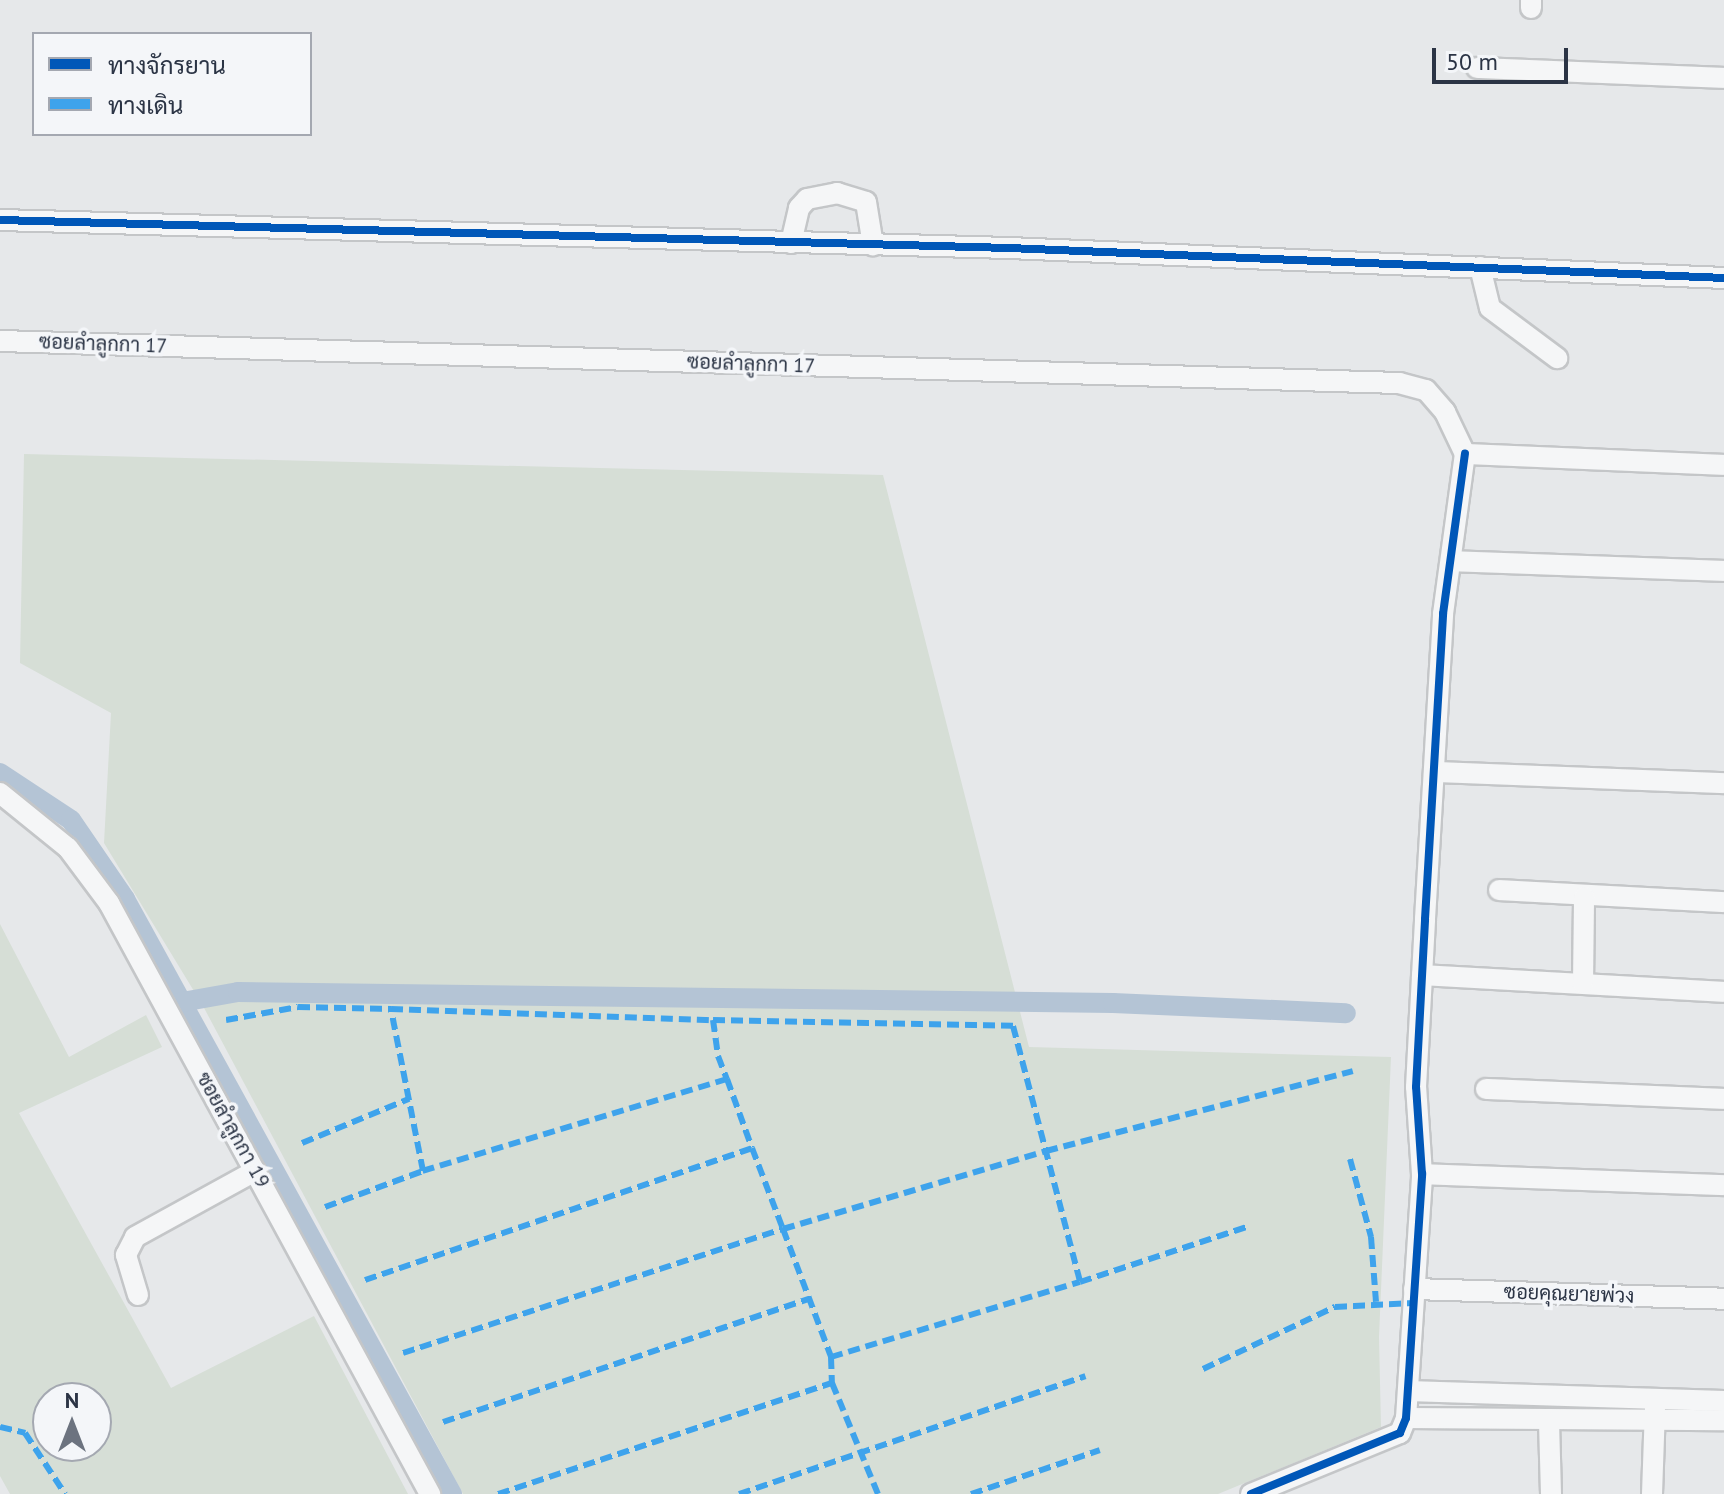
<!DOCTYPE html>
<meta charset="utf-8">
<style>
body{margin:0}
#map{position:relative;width:1724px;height:1494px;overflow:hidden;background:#e6e8ea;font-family:"PT Sans",Sarabun,sans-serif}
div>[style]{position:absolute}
.green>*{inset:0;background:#d6ded6}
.canal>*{height:20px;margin:-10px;padding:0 10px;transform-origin:10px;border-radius:10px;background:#b4c4d5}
.roads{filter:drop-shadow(2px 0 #c4c6c8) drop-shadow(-2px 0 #c4c6c8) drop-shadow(0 2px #c4c6c8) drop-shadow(0 -2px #c4c6c8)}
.street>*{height:20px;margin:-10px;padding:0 10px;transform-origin:10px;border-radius:10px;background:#f5f6f7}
.quiet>*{height:6px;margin-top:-3px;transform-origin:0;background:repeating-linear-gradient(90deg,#3ea3ec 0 12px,transparent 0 18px)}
.cycleway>*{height:8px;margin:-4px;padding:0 4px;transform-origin:4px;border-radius:4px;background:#0057b8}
span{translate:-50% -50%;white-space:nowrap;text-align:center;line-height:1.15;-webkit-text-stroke:7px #f4f6f9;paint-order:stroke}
.street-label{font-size:20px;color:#2b3445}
.legend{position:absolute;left:32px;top:32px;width:280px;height:104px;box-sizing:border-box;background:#f4f6f9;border:2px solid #a4a8b1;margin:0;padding:10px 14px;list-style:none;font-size:24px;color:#2b3445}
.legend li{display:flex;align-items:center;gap:16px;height:40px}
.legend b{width:40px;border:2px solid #a4a8b1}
.north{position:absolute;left:32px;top:1382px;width:80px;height:80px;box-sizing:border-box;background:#f4f6f9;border:2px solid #a4a8b1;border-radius:50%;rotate:0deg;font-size:22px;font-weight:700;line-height:32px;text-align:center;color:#2b3445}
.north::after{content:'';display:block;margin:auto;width:28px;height:36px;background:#6c737f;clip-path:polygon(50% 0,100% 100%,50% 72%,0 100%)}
.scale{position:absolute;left:1432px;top:48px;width:136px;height:36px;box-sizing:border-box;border:4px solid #2b3445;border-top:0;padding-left:10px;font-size:24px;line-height:28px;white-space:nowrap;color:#2b3445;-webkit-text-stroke:6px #f4f6f9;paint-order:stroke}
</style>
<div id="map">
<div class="green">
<i style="clip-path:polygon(24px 454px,883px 475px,1029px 1047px,1391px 1057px,1379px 1337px,1381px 1427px,1218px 1494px,463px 1494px,203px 1006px,104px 843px,111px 713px,20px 663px)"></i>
<i style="clip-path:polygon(evenodd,0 924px,69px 1057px,146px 1015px,162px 1047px,19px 1113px,171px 1388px,314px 1316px,408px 1494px,10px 1494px,0 1476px,0 924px,48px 1398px,96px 1398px,96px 1446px,48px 1446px,48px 1398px)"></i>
</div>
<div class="canal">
<i style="left:0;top:773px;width:85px;rotate:33.5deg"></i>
<i style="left:71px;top:820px;width:96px;rotate:55.6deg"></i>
<i style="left:125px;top:899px;width:679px;rotate:61.21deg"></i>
<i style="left:182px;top:1002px;width:57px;rotate:-10.1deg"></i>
<i style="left:238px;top:992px;width:875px;rotate:0.72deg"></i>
<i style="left:1113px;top:1003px;width:233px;rotate:2.5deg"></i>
</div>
<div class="roads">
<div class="street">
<i style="left:1531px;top:8px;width:8px;rotate:-90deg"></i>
<i style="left:1477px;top:68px;width:247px;rotate:2.3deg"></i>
<i style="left:0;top:220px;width:1009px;rotate:1.59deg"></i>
<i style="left:1009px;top:248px;width:716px;rotate:2.4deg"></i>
<i style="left:791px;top:243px;width:36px;rotate:-77deg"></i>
<i style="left:799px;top:208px;width:12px;rotate:-48deg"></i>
<i style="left:807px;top:199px;width:31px;rotate:-11deg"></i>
<i style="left:837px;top:193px;width:30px;rotate:17deg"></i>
<i style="left:866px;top:202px;width:44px;rotate:80.8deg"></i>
<i style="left:1480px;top:267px;width:42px;rotate:76.3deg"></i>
<i style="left:1490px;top:308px;width:84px;rotate:36.7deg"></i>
<i style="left:0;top:341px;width:1400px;rotate:1.72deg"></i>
<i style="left:1399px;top:383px;width:28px;rotate:15deg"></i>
<i style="left:1426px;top:390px;width:29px;rotate:49deg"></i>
<i style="left:1445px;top:412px;width:47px;rotate:64.5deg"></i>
<i style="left:1465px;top:454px;width:259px;rotate:2.4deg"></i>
<i style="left:1451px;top:561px;width:273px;rotate:2.1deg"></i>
<i style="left:1434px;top:772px;width:290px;rotate:2.2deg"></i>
<i style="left:0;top:793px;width:87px;rotate:39deg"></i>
<i style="left:68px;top:848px;width:69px;rotate:53.3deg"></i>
<i style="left:109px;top:903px;width:673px;rotate:61.49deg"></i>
<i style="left:1499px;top:890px;width:225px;rotate:3.1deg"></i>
<i style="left:1422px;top:975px;width:302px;rotate:3.2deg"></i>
<i style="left:1583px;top:983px;width:86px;rotate:-89.3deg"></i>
<i style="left:1486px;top:1089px;width:238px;rotate:2.4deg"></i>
<i style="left:1422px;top:1174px;width:302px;rotate:2.1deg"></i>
<i style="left:1414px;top:1289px;width:310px;rotate:1.8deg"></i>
<i style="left:138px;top:1295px;width:42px;rotate:-106.7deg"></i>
<i style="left:126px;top:1255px;width:20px;rotate:-63deg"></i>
<i style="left:135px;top:1237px;width:137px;rotate:-28.8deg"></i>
<i style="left:1408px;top:1391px;width:316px;rotate:1.8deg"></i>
<i style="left:1406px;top:1418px;width:318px;rotate:0.4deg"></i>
<i style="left:1549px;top:1422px;width:72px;rotate:88.4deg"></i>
<i style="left:1251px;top:1494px;width:161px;rotate:-22.3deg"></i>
<i style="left:1400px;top:1433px;width:16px;rotate:-68deg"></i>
<i style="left:1406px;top:1418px;width:245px;rotate:-86.2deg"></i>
<i style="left:1422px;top:1174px;width:87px;rotate:-93.9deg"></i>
<i style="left:1416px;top:1087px;width:168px;rotate:-86.9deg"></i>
<i style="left:1425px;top:919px;width:306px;rotate:-86.6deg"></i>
<i style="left:1443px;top:614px;width:162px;rotate:-82.2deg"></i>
<i style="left:1652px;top:1494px;width:88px;rotate:-88deg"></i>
</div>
</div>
<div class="quiet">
<i style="left:226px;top:1020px;width:73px;rotate:-10.2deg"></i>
<i style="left:298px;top:1007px;width:93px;rotate:1.2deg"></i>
<i style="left:713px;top:1020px;width:300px;rotate:1.1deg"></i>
<i style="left:1013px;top:1026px;width:265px;rotate:75.3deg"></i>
<i style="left:1080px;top:1282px;width:175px;rotate:-18.3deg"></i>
<i style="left:727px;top:1079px;width:318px;rotate:163.2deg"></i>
<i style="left:423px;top:1171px;width:165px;rotate:-101.2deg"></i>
<i style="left:391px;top:1009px;width:322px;rotate:2deg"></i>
<i style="left:713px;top:1020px;width:36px;rotate:82deg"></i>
<i style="left:718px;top:1056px;width:25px;rotate:69deg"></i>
<i style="left:727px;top:1079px;width:73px;rotate:70.1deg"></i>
<i style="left:752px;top:1148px;width:87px;rotate:69.1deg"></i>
<i style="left:783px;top:1229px;width:137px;rotate:69.4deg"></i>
<i style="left:831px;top:1357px;width:26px;rotate:88deg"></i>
<i style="left:832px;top:1383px;width:120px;rotate:67.5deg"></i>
<i style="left:302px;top:1143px;width:116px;rotate:-22.4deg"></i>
<i style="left:1350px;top:1159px;width:81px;rotate:74.9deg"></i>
<i style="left:1371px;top:1237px;width:65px;rotate:85.6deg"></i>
<i style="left:325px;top:1207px;width:104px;rotate:-20.2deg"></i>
<i style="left:365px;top:1280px;width:409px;rotate:-18.8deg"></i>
<i style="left:403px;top:1353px;width:400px;rotate:-18.1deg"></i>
<i style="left:783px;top:1229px;width:274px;rotate:-16.5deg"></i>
<i style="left:1046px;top:1151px;width:317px;rotate:-14.6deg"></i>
<i style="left:831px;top:1357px;width:260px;rotate:-16.8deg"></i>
<i style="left:1203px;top:1369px;width:146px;rotate:-25.2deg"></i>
<i style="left:1335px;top:1307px;width:78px;rotate:-2.9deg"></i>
<i style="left:443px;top:1422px;width:386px;rotate:-18.6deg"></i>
<i style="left:0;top:1427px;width:26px;rotate:13deg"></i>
<i style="left:25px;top:1433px;width:73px;rotate:56.7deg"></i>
<i style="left:498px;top:1494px;width:352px;rotate:-18.4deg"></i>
<i style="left:739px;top:1494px;width:366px;rotate:-18.8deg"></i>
<i style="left:971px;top:1494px;width:136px;rotate:-18.8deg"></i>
</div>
<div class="cycleway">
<i style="left:0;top:220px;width:1009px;rotate:1.59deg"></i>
<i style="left:1009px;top:248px;width:716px;rotate:2.4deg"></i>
<i style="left:1251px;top:1494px;width:161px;rotate:-22.3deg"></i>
<i style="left:1400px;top:1433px;width:16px;rotate:-68deg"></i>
<i style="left:1406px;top:1418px;width:245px;rotate:-86.2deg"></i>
<i style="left:1422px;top:1174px;width:87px;rotate:-93.9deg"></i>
<i style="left:1416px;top:1087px;width:168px;rotate:-86.9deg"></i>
<i style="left:1425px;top:919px;width:306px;rotate:-86.6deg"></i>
<i style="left:1443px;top:614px;width:162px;rotate:-82.2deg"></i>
</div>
<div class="street-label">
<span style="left:103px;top:344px;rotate:2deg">ซอยลำลูกกา 17</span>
<span style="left:751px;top:364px;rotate:2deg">ซอยลำลูกกา 17</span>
<span style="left:233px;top:1130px;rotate:61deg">ซอยลำลูกกา 19</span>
<span style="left:1569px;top:1294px;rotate:2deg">ซอยคุณยายพ่วง</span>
</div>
<ul class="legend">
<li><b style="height:10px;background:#0057b8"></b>ทางจักรยาน</li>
<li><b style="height:10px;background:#3ea3ec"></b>ทางเดิน</li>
</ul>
<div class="north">N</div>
<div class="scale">50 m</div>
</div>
